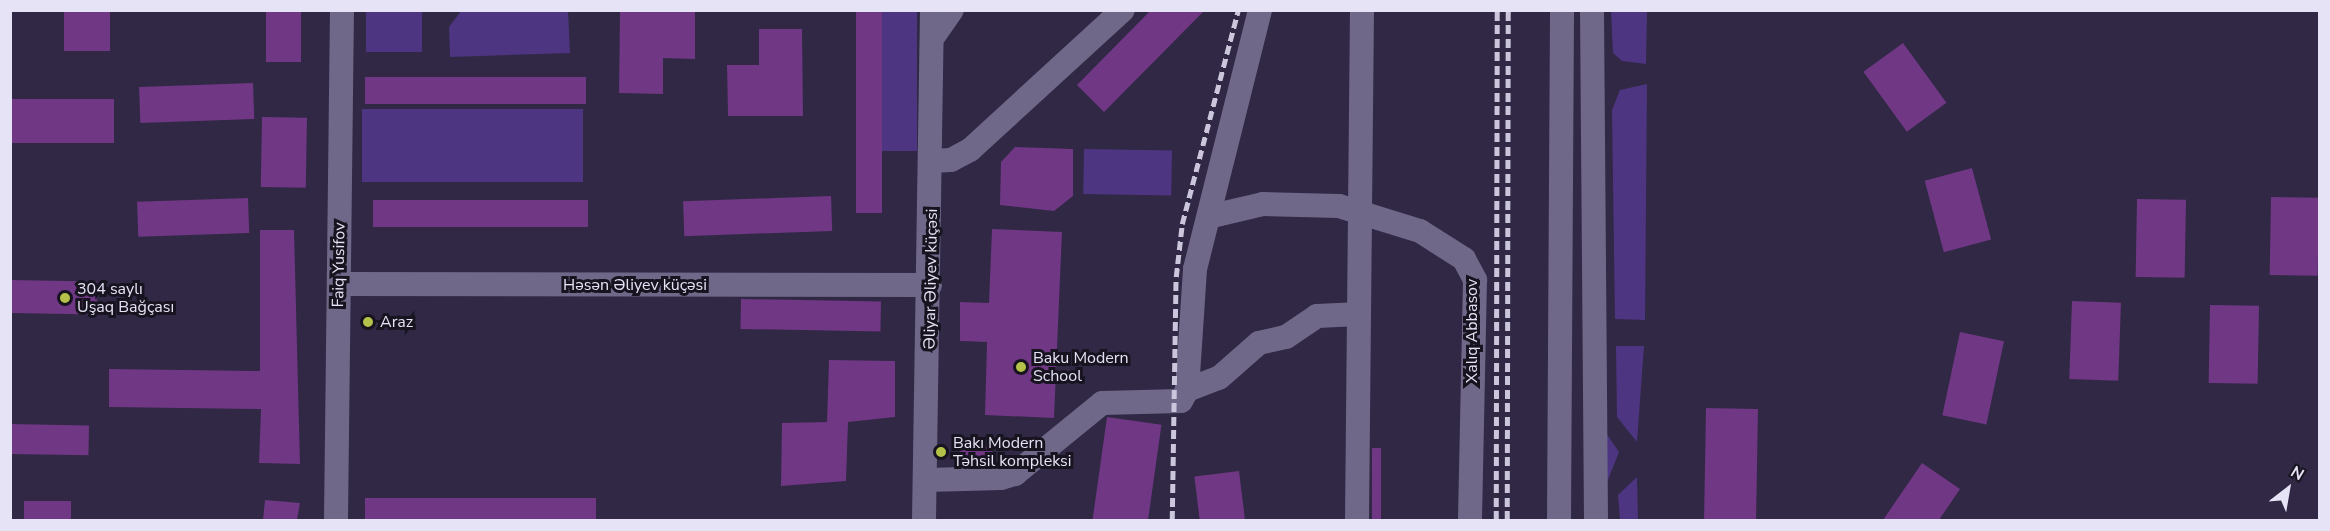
<!DOCTYPE html>
<meta charset="utf-8">
<style>
body{margin:0}
#map{position:relative;width:2330px;height:531px;overflow:hidden;background:#302844;font-family:"Nunito Sans",sans-serif}
div>[style]{position:absolute}
.green>*{inset:0;background:#4e3581;transform-origin:0 0}
.building>*{inset:0;background:#6f3784;transform-origin:0 0}
.minor>*{height:24px;margin:-12px;padding:0 12px;transform-origin:12px;border-radius:12px;background:#6f6888}
.rail>*{height:4.5px;margin-top:-2.25px;transform-origin:0;background:repeating-linear-gradient(90deg,#cbc6db 0 9px,transparent 0 13.5px)}
.dots>*{width:16px;height:16px;translate:-50% -50%;box-sizing:border-box;border:3px solid #171420;border-radius:50%}
span{translate:-50% -50%;white-space:nowrap;text-align:center;line-height:1.15;-webkit-text-stroke:6px #171420;paint-order:stroke}
.street-label{font-size:16px;color:#e7e3f6}
.poi-label{font-size:16px;color:#e7e3f6}
.left{translate:0 -50%;text-align:left}
.frame{position:absolute;inset:0;border:12px solid #e7e3f6;pointer-events:none}
.north{position:absolute;left:2258px;top:459px;width:60px;height:60px;-webkit-text-stroke:4px #171420;paint-order:stroke;rotate:31deg;font-size:16px;font-weight:700;line-height:24px;text-align:center;color:#e7e3f6}
.north::after{content:'';display:block;margin:auto;width:21px;height:27px;background:#e7e3f6;clip-path:polygon(50% 0,100% 100%,50% 72%,0 100%)}
</style>
<div id="map">
<div class="green">
<i style="left:366px;top:11px;width:56px;height:41px"></i>
<i style="clip-path:polygon(461px 11px,568px 11px,570px 53px,450px 57px,449px 27px)"></i>
<i style="left:882px;top:11px;width:35px;height:140px"></i>
<i style="clip-path:polygon(1611px 11px,1647px 11px,1646px 64px,1622px 61px,1613px 53px)"></i>
<i style="clip-path:polygon(1647px 84px,1645px 320px,1615px 319px,1612px 110px,1620px 90px)"></i>
<i style="left:362px;top:109px;width:221px;height:73px"></i>
<i style="left:1084px;top:149px;width:88px;height:45px;rotate:1deg"></i>
<i style="clip-path:polygon(1616px 346px,1644px 346px,1637px 442px,1617px 417px)"></i>
<i style="clip-path:polygon(1604px 430px,1619px 452px,1606px 485px)"></i>
<i style="clip-path:polygon(1637px 477px,1638px 520px,1620px 520px,1618px 495px)"></i>
</div>
<div class="building">
<i style="left:64px;top:10px;width:46px;height:41px"></i>
<i style="left:266px;top:10px;width:35px;height:52px"></i>
<i style="clip-path:polygon(620px 10px,695px 10px,695px 59px,663px 58px,663px 94px,619px 93px)"></i>
<i style="left:856px;top:10px;width:26px;height:203px"></i>
<i style="clip-path:polygon(1151px 10px,1205px 10px,1104px 112px,1077px 85px)"></i>
<i style="clip-path:polygon(759px 29px,802px 29px,803px 116px,728px 116px,727px 65px,759px 65px)"></i>
<i style="left:1903px;top:43px;width:74px;height:49px;rotate:54deg"></i>
<i style="left:586px;top:77px;width:27px;height:221px;rotate:90deg"></i>
<i style="left:253px;top:83px;width:36px;height:114px;rotate:88deg"></i>
<i style="left:114px;top:99px;width:44px;height:104px;rotate:90deg"></i>
<i style="left:262px;top:117px;width:45px;height:70px;rotate:1deg"></i>
<i style="clip-path:polygon(1015px 147px,1073px 149px,1073px 196px,1054px 211px,1000px 205px,1001px 162px)"></i>
<i style="left:1972px;top:168px;width:74px;height:49px;rotate:75deg"></i>
<i style="left:831px;top:196px;width:35px;height:148px;rotate:88deg"></i>
<i style="left:2271px;top:197px;width:48px;height:78px;rotate:1deg"></i>
<i style="left:248px;top:198px;width:35px;height:111px;rotate:88deg"></i>
<i style="left:2137px;top:199px;width:49px;height:78px;rotate:1deg"></i>
<i style="left:588px;top:200px;width:27px;height:215px;rotate:90deg"></i>
<i style="clip-path:polygon(992px 229px,1062px 232px,1054px 418px,985px 415px,987px 342px,960px 341px,960px 302px,989px 303px)"></i>
<i style="clip-path:polygon(260px 230px,294px 230px,300px 464px,259px 463px,261px 409px,109px 407px,109px 369px,260px 371px)"></i>
<i style="left:10px;top:280px;width:87px;height:33px;rotate:1deg"></i>
<i style="left:741px;top:299px;width:140px;height:30px;rotate:1deg"></i>
<i style="left:2072px;top:301px;width:49px;height:78px;rotate:2deg"></i>
<i style="left:2210px;top:305px;width:49px;height:78px;rotate:1deg"></i>
<i style="left:1960px;top:332px;width:45px;height:85px;rotate:12deg"></i>
<i style="clip-path:polygon(829px 360px,895px 361px,895px 417px,848px 422px,846px 481px,781px 486px,782px 423px,827px 422px)"></i>
<i style="left:1706px;top:408px;width:52px;height:112px;rotate:1deg"></i>
<i style="left:1107px;top:417px;width:55px;height:104px;rotate:8deg"></i>
<i style="left:10px;top:424px;width:79px;height:30px;rotate:1deg"></i>
<i style="left:960px;top:445px;width:33px;height:16px;rotate:2deg"></i>
<i style="left:1381px;top:448px;width:72px;height:9px;rotate:90deg"></i>
<i style="clip-path:polygon(1922px 463px,1960px 489px,1939px 520px,1883px 520px)"></i>
<i style="left:1239px;top:471px;width:49px;height:45px;rotate:83deg"></i>
<i style="left:596px;top:498px;width:22px;height:231px;rotate:90deg"></i>
<i style="clip-path:polygon(265px 500px,300px 503px,297px 520px,263px 520px)"></i>
<i style="left:24px;top:501px;width:47px;height:19px"></i>
</div>
<div class="minor">
<i style="left:1592px;top:10px;width:510px;rotate:89.55deg"></i>
<i style="left:933px;top:37px;width:33px;rotate:-55deg"></i>
<i style="left:932px;top:161px;width:19px;rotate:-3deg"></i>
<i style="left:951px;top:160px;width:21px;rotate:-28deg"></i>
<i style="left:970px;top:150px;width:207px;rotate:-42.5deg"></i>
<i style="left:1212px;top:216px;width:52px;rotate:-13.2deg"></i>
<i style="left:1263px;top:204px;width:76px;rotate:1.5deg"></i>
<i style="left:1339px;top:206px;width:85px;rotate:17.2deg"></i>
<i style="left:1420px;top:231px;width:52px;rotate:32.5deg"></i>
<i style="left:1464px;top:259px;width:24px;rotate:62deg"></i>
<i style="left:1475px;top:280px;width:240px;rotate:91.2deg"></i>
<i style="left:339px;top:284px;width:591px;rotate:0.1deg"></i>
<i style="left:1187px;top:390px;width:34px;rotate:-21deg"></i>
<i style="left:1219px;top:378px;width:53px;rotate:-41.2deg"></i>
<i style="left:1259px;top:343px;width:28px;rotate:-13deg"></i>
<i style="left:1286px;top:337px;width:37px;rotate:-34deg"></i>
<i style="left:1317px;top:316px;width:42px;rotate:-2.7deg"></i>
<i style="left:927px;top:480px;width:74px;rotate:-1.5deg"></i>
<i style="left:1001px;top:478px;width:15px;rotate:-16deg"></i>
<i style="left:1015px;top:474px;width:112px;rotate:-39.2deg"></i>
<i style="left:1102px;top:403px;width:79px;rotate:-1.5deg"></i>
<i style="left:1181px;top:401px;width:13px;rotate:-61deg"></i>
<i style="left:1187px;top:390px;width:121px;rotate:-86.2deg"></i>
<i style="left:1195px;top:269px;width:267px;rotate:-75.9deg"></i>
<i style="left:336px;top:520px;width:510px;rotate:-89.33deg"></i>
<i style="left:924px;top:520px;width:510px;rotate:-89.1deg"></i>
<i style="left:1357px;top:520px;width:510px;rotate:-89.44deg"></i>
<i style="left:1559px;top:520px;width:510px;rotate:-89.66deg"></i>
</div>
<div class="rail">
<i style="left:1172px;top:520px;width:243px;rotate:-89.1deg"></i>
<i style="left:1176px;top:277px;width:53px;rotate:-83.5deg"></i>
<i style="left:1182px;top:224px;width:221px;rotate:-75.3deg"></i>
<i style="left:1496px;top:520px;width:510px;rotate:-89.89deg"></i>
<i style="left:1507px;top:520px;width:510px;rotate:-89.89deg"></i>
</div>
<div class="dots">
<i style="left:65px;top:298px;background:#b4c24a"></i>
<i style="left:368px;top:322px;background:#b4c24a"></i>
<i style="left:1021px;top:367px;background:#b4c24a"></i>
<i style="left:941px;top:452px;background:#b4c24a"></i>
</div>
<div class="street-label">
<span style="left:339px;top:265px;rotate:-89deg">Faiq Yusifov</span>
<span style="left:931px;top:279px;rotate:-89deg">Əliyar Əliyev küçəsi</span>
<span style="left:635px;top:285px">Həsən Əliyev küçəsi</span>
<span style="left:1472px;top:331px;rotate:-90deg">Xalıq Abbasov</span>
</div>
<div class="poi-label">
<span class="left" style="left:77px;top:298px">304 saylı<br>Uşaq Bağçası</span>
<span class="left" style="left:380px;top:322px">Araz</span>
<span class="left" style="left:1033px;top:367px">Baku Modern<br>School</span>
<span class="left" style="left:953px;top:452px">Bakı Modern<br>Təhsil kompleksi</span>
</div>
<div class="frame"></div>
<div class="north">N</div>
</div>
